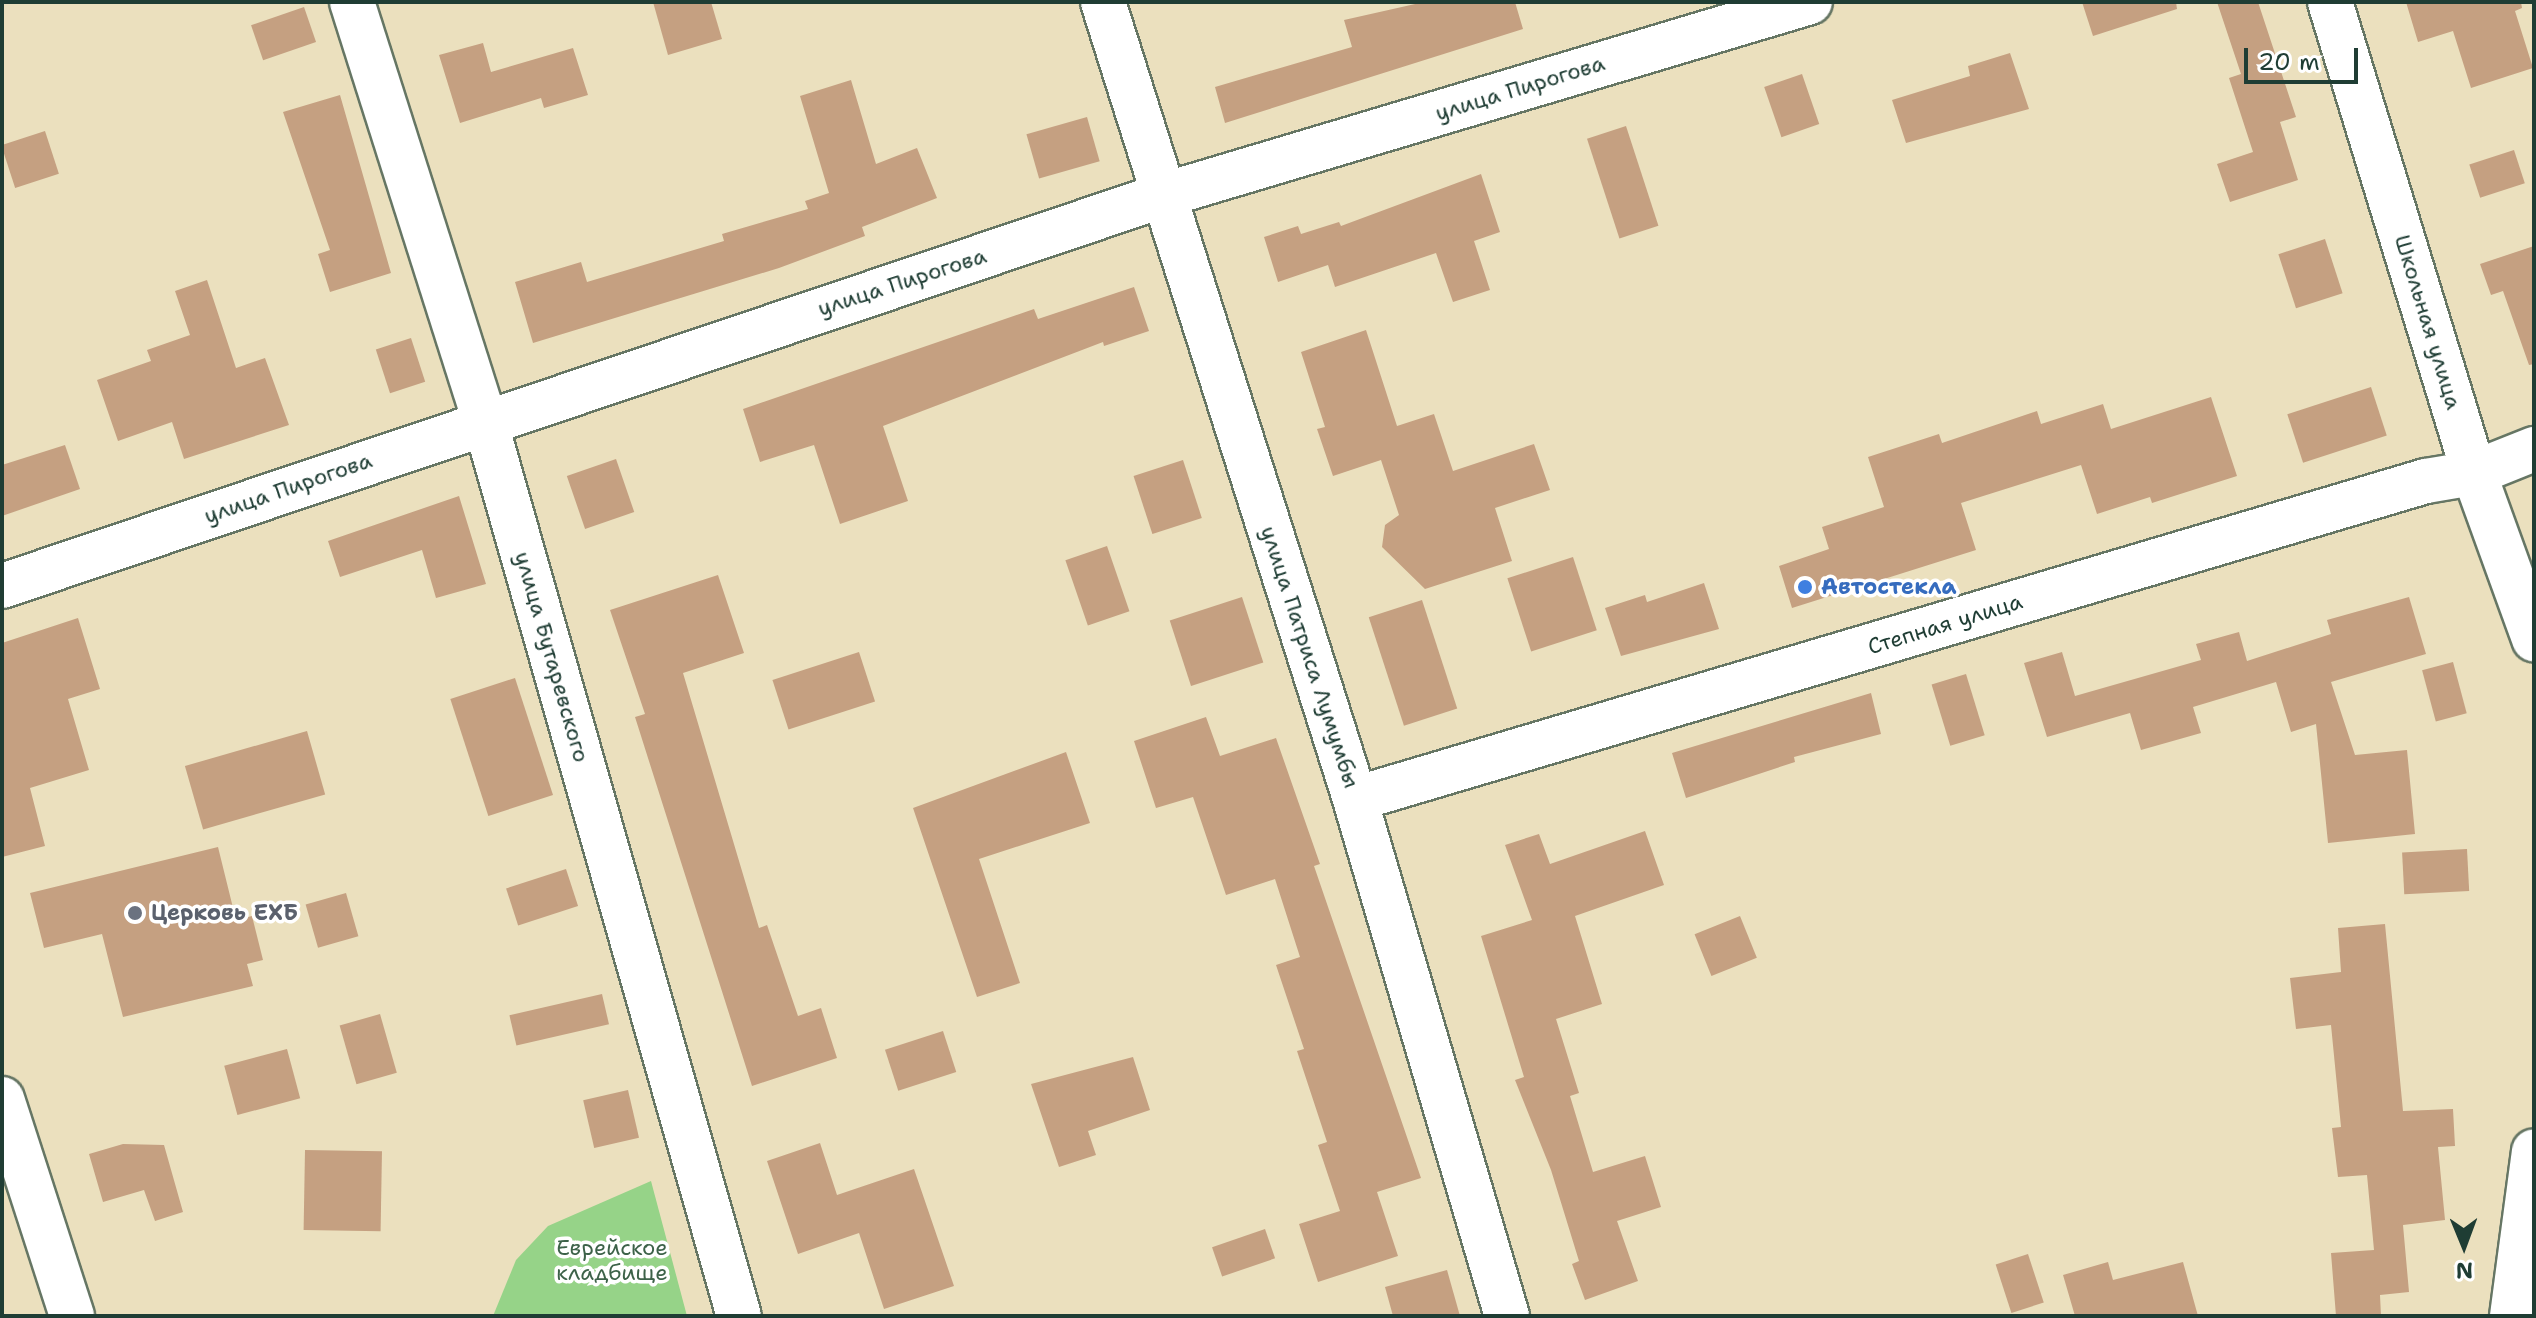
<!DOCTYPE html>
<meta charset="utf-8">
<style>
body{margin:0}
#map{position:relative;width:2536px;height:1318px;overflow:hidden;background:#ebe0be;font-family:"Shantell Sans",sans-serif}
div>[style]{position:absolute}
.green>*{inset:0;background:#96d388}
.building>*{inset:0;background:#c5a081;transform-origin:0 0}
.roads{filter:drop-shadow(2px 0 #667664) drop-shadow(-2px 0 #667664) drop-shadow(0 2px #667664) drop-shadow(0 -2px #667664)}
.minor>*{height:44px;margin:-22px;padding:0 22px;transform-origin:22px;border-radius:22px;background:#fff}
.tertiary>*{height:44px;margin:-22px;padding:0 22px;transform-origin:22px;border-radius:22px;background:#fff}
.dots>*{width:22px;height:22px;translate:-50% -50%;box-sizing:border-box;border:4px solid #fff;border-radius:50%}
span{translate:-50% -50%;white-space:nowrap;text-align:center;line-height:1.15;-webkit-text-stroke:7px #fff;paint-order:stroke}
.street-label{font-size:22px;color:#1f3d34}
.shop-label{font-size:22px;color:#366cbe;font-weight:700}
.left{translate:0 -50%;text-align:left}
.worship-label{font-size:22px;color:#5b616d;font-weight:700}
.park-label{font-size:22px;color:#3d6249}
.frame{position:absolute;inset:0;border:4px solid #1f3d34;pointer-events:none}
.north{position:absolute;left:2424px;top:1206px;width:80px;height:80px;-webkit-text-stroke:6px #fff;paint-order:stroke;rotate:179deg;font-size:22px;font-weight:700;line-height:32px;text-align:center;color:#1f3d34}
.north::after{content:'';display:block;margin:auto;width:28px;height:36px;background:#1f3d34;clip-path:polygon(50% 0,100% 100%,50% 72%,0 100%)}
.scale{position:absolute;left:2244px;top:48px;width:114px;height:36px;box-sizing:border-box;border:4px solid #1f3d34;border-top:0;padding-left:10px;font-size:24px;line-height:28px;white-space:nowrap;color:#1f3d34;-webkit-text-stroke:6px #fff;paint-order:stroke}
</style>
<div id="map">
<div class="green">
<i style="clip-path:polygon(651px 1181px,687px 1316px,493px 1316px,516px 1260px,548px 1226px)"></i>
</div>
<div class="building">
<i style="clip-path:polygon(653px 2px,711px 2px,722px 39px,668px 55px)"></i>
<i style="clip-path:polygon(1424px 2px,1515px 2px,1523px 29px,1225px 123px,1215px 87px,1352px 47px,1344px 20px)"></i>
<i style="clip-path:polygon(2082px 2px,2176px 2px,2177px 9px,2093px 36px)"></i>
<i style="clip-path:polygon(2217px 2px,2258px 2px,2296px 117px,2280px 122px,2298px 180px,2230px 202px,2217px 164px,2253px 152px,2229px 78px,2241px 74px)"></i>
<i style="clip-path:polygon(2406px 2px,2521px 2px,2522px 8px,2515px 11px,2533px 68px,2471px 88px,2453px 31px,2418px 42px)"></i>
<i style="left:304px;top:7px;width:37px;height:56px;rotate:71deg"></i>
<i style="clip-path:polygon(483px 43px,491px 72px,573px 48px,588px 95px,544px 108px,541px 98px,460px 123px,439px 55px)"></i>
<i style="clip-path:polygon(2010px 53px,2029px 109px,1906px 143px,1892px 100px,1970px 76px,1968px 66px)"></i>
<i style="left:1802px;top:74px;width:53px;height:40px;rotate:71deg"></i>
<i style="clip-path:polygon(851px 80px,876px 164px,917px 148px,937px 198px,862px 227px,865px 236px,779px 268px,533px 343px,515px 282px,581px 262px,587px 282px,724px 241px,722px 234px,808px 209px,805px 201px,829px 193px,800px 96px)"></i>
<i style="clip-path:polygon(340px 95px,391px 273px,330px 292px,318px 254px,330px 250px,283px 112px)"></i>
<i style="left:1087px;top:117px;width:46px;height:63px;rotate:74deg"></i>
<i style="left:1626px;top:126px;width:105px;height:41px;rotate:72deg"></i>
<i style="left:45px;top:131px;width:45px;height:46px;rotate:72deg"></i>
<i style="left:2514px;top:150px;width:35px;height:47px;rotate:72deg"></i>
<i style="clip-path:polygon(1481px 174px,1500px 232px,1474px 241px,1490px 290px,1453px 302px,1436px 253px,1335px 287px,1328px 265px,1278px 282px,1264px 237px,1298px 226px,1301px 234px,1339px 222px,1341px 226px)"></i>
<i style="left:2325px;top:239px;width:57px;height:49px;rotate:72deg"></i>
<i style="clip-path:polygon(2534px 246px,2534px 364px,2529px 365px,2503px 291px,2491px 295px,2480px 264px)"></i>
<i style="clip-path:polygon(207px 280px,236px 368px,265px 358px,289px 425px,184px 459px,172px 422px,118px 441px,97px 380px,151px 361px,147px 350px,190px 335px,175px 291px)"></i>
<i style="clip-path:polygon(1134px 287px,1149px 331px,1104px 346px,1103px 342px,883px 426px,908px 501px,840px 524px,814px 445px,760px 462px,743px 409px,1034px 309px,1038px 319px)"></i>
<i style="clip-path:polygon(1366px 330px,1397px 426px,1434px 414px,1453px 471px,1534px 444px,1550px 490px,1495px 508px,1512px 561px,1425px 589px,1382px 547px,1385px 525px,1399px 515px,1381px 460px,1333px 476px,1317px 429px,1325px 427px,1301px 352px)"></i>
<i style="left:411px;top:338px;width:46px;height:37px;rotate:72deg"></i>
<i style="left:2371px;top:387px;width:51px;height:88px;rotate:72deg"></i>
<i style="clip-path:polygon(2211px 397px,2237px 476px,2152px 503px,2150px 497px,2097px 514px,2081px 465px,1961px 503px,1976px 550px,1792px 608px,1779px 566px,1829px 549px,1822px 527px,1884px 507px,1868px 457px,1939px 434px,1942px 443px,2037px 411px,2041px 424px,2103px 404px,2111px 429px)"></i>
<i style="clip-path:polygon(65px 445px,80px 489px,2px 516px,2px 465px)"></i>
<i style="left:616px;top:459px;width:56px;height:52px;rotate:71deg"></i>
<i style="left:1183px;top:460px;width:61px;height:52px;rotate:72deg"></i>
<i style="clip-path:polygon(459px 496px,486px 584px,436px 598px,422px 550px,340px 577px,328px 541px)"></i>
<i style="left:1107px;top:546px;width:69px;height:44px;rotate:71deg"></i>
<i style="left:1573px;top:557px;width:77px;height:69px;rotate:72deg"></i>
<i style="clip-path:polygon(718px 575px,744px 653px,683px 673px,759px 928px,767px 925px,798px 1016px,821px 1008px,837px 1058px,752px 1086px,635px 717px,645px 714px,610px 610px)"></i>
<i style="clip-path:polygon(1704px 583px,1719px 629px,1621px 656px,1605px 608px,1645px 595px,1647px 602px)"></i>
<i style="left:1242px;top:597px;width:69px;height:76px;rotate:72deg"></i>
<i style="clip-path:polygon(2409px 597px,2426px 654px,2331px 682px,2355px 755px,2407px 750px,2415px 834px,2328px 843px,2316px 724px,2291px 732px,2276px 682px,2193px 707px,2201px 733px,2141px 750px,2130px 713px,2047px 737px,2024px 663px,2062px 652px,2075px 696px,2201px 660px,2196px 644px,2239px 632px,2247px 661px,2331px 634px,2327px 620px)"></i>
<i style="left:1422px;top:600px;width:114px;height:56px;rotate:72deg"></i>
<i style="clip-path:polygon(78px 618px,100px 689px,68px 699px,89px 770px,30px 788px,45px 846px,2px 857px,2px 643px)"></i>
<i style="left:859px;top:652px;width:52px;height:91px;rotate:72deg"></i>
<i style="left:2453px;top:662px;width:53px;height:32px;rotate:75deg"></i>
<i style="left:1966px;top:674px;width:64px;height:36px;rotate:73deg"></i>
<i style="left:515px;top:678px;width:123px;height:68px;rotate:72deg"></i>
<i style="clip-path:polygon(1871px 693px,1881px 734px,1794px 757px,1795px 762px,1686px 798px,1672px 753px)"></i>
<i style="clip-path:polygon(1206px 717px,1220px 756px,1276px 738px,1320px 864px,1314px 866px,1421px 1178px,1377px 1192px,1398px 1256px,1318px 1282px,1299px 1224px,1340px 1211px,1318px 1145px,1327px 1142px,1297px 1051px,1304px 1049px,1276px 965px,1300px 957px,1275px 879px,1226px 895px,1193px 797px,1156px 808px,1134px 741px)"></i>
<i style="left:307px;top:731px;width:66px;height:127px;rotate:74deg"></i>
<i style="clip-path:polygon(1066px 752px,1090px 823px,979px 859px,1020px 983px,977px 997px,913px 808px)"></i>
<i style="clip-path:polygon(1645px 831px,1664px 885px,1575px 916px,1602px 1004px,1556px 1019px,1579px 1093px,1570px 1096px,1593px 1172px,1645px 1156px,1661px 1207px,1617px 1221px,1638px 1281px,1585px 1300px,1572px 1264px,1579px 1261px,1551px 1170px,1515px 1080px,1524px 1077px,1481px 936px,1532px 920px,1505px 845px,1539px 834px,1550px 864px)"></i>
<i style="clip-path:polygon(218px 847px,236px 920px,252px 916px,263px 960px,247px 964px,253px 986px,123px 1017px,102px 934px,44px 948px,30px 893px)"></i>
<i style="left:2467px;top:849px;width:42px;height:65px;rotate:87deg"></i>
<i style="left:566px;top:869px;width:39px;height:63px;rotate:72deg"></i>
<i style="left:346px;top:893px;width:45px;height:42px;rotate:74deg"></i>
<i style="left:1740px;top:916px;width:45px;height:49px;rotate:68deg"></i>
<i style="clip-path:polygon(2385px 924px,2403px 1111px,2453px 1109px,2455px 1146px,2438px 1147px,2445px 1220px,2403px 1225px,2409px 1292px,2380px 1295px,2381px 1316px,2336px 1316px,2331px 1253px,2374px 1250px,2367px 1175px,2338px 1177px,2332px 1128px,2341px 1127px,2331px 1025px,2296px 1029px,2290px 978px,2341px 972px,2338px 928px)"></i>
<i style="left:602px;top:994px;width:31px;height:95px;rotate:77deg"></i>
<i style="left:380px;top:1014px;width:61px;height:42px;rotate:74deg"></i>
<i style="left:943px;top:1031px;width:43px;height:61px;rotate:72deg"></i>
<i style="left:287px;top:1049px;width:51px;height:65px;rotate:75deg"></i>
<i style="clip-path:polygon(1133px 1057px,1150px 1110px,1088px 1131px,1096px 1155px,1059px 1167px,1031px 1084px)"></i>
<i style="left:628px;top:1090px;width:49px;height:46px;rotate:77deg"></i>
<i style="clip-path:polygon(820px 1143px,837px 1195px,914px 1169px,954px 1286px,884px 1309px,859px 1233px,798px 1254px,767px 1161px)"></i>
<i style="clip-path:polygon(123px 1144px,164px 1145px,183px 1212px,155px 1221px,144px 1190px,103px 1202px,89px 1154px)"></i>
<i style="left:305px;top:1150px;width:77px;height:80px;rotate:1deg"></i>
<i style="left:1265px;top:1229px;width:31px;height:56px;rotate:71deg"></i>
<i style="left:2028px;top:1254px;width:51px;height:34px;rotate:72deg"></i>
<i style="clip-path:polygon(2108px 1262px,2113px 1280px,2183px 1262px,2198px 1316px,2075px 1316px,2063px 1275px)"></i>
<i style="clip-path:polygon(1447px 1270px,1460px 1316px,1393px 1316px,1385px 1287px)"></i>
</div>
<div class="roads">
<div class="minor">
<i style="left:352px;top:2px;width:440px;rotate:72.4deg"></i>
<i style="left:485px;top:421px;width:930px;rotate:74.16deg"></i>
<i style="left:1103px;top:2px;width:836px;rotate:72.45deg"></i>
<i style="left:1355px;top:799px;width:539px;rotate:73.62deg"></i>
<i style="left:1355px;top:799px;width:1117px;rotate:-16.54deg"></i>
<i style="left:2426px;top:481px;width:49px;rotate:-9.5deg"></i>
<i style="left:2474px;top:473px;width:65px;rotate:-21.8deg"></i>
<i style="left:2px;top:1099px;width:228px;rotate:72.1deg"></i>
</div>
<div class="tertiary">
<i style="left:2330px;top:2px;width:493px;rotate:73deg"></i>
<i style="left:2474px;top:473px;width:177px;rotate:70.1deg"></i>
<i style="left:2px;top:586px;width:1226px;rotate:-18.6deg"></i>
<i style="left:1164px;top:195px;width:674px;rotate:-16.63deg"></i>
<i style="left:2512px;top:1316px;width:166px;rotate:-82.4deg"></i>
</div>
</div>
<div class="dots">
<i style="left:1805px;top:587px;background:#3f7fe0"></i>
<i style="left:135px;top:913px;background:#6b7280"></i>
</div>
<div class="street-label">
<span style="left:1520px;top:88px;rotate:-17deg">улица Пирогова</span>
<span style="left:902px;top:282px;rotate:-18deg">улица Пирогова</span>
<span style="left:2428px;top:322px;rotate:73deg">Школьная улица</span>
<span style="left:288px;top:488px;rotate:-19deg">улица Пирогова</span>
<span style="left:1945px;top:624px;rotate:-17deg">Степная улица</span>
<span style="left:552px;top:657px;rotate:74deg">улица Бутаревского</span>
<span style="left:1310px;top:657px;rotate:72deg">улица Патриса Лумумбы</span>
</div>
<div class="shop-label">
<span class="left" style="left:1821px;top:587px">Автостекла</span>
</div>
<div class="worship-label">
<span class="left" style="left:151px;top:913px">Церковь ЕХБ</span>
</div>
<div class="park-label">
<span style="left:612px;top:1260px">Еврейское<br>кладбище</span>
</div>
<div class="frame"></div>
<div class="north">N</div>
<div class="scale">20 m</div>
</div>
